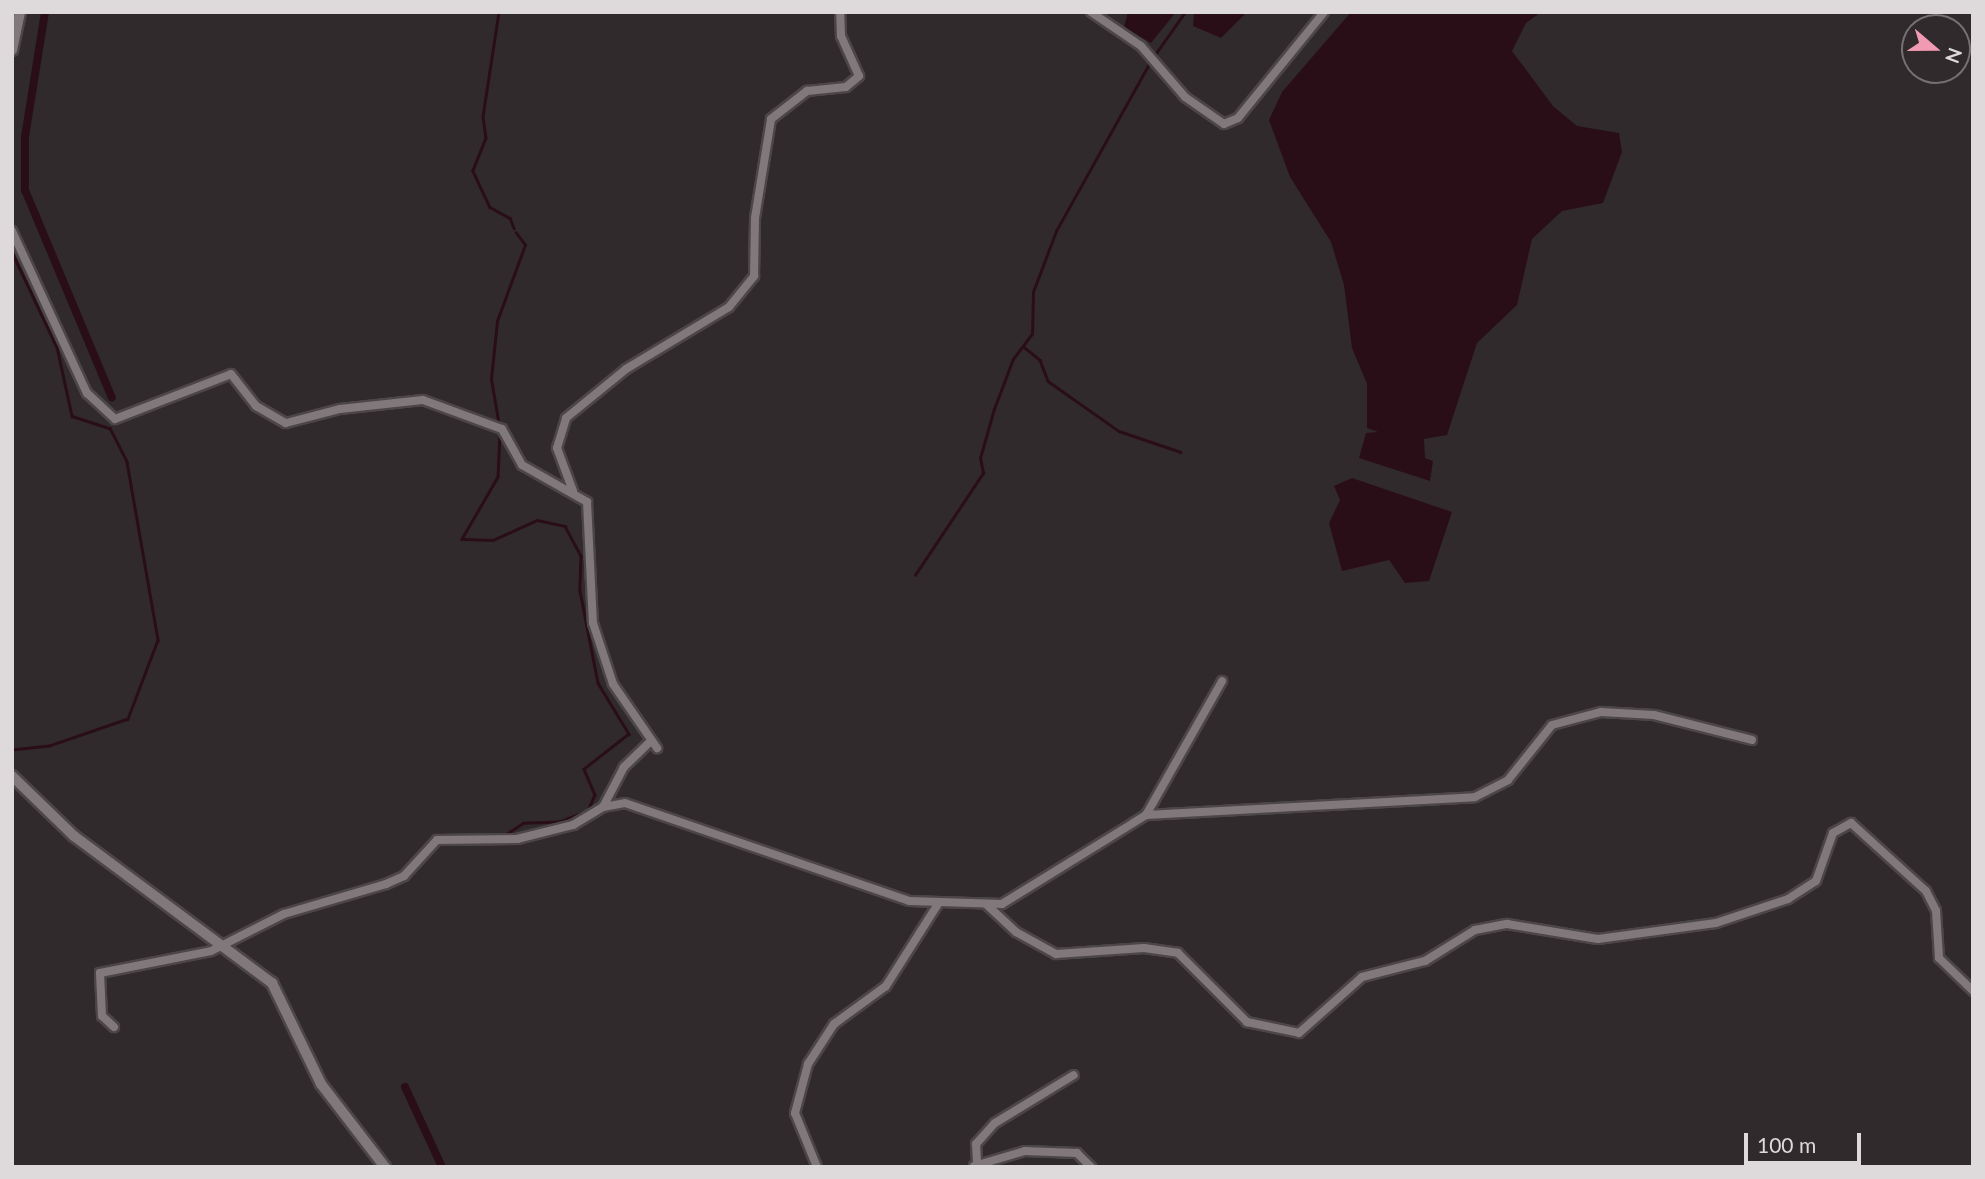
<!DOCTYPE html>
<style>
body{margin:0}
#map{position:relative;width:1985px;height:1179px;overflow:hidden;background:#312a2c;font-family:Lato,sans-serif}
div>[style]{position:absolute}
.water>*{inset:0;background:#2a0e17}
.stream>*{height:2.5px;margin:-1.25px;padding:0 1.25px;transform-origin:1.25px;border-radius:1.25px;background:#2a0e17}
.canal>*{height:8px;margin:-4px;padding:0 4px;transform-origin:4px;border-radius:4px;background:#2a0e17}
.roads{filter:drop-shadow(2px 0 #4c4647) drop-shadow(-2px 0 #4c4647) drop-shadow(0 2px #4c4647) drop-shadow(0 -2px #4c4647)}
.minor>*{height:8px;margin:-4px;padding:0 4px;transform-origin:4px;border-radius:4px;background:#80787a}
.tertiary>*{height:10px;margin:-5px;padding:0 5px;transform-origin:5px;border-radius:5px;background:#80787a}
span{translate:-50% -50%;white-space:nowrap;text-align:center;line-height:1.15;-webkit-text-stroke:7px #312a2c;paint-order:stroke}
.frame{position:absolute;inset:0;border:14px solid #ded9da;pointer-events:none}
.north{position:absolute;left:1901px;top:14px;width:70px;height:70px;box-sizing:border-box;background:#312a2c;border:2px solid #767072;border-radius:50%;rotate:110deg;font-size:19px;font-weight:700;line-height:28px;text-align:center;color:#ded9da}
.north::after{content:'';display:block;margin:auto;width:24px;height:32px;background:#f19ab4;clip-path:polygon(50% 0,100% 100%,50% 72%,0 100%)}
.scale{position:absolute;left:1744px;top:1133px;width:117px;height:32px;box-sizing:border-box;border:4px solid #ded9da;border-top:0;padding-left:9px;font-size:21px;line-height:24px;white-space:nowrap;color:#ded9da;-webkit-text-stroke:5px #312a2c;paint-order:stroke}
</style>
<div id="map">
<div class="water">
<i style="clip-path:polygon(1128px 12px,1176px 12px,1151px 43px,1124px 27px)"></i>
<i style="clip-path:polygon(1194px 12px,1247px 12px,1221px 38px,1193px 26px)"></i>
<i style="clip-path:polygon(1351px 12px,1541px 12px,1526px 23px,1512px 51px,1553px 106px,1577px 126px,1619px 133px,1622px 152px,1603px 203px,1562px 211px,1532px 239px,1517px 305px,1477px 343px,1447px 435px,1424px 439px,1425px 458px,1433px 461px,1430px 481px,1359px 458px,1366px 433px,1378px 432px,1367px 428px,1367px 384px,1352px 348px,1344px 285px,1331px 242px,1290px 177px,1269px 120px,1282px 92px)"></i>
<i style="clip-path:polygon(1352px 478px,1452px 512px,1429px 581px,1405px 583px,1389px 560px,1342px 571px,1329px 523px,1340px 500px,1334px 486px)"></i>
</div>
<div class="stream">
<i style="left:499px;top:12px;width:106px;rotate:98.7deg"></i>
<i style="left:483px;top:117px;width:21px;rotate:82deg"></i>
<i style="left:486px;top:138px;width:35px;rotate:112deg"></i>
<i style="left:473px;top:171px;width:40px;rotate:65deg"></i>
<i style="left:490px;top:207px;width:23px;rotate:29deg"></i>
<i style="left:510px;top:218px;width:11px;rotate:68deg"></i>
<i style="left:1154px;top:56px;width:54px;rotate:-54.8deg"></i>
<i style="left:12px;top:252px;width:105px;rotate:64.7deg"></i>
<i style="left:57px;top:347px;width:71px;rotate:77.7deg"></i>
<i style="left:72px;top:416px;width:40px;rotate:18deg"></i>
<i style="left:110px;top:428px;width:38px;rotate:63deg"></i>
<i style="left:127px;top:462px;width:181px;rotate:80.1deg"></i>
<i style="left:158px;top:640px;width:85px;rotate:110.8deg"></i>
<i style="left:128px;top:719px;width:83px;rotate:161.1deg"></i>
<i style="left:49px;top:746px;width:37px;rotate:174deg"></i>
<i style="left:1024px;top:347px;width:21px;rotate:39deg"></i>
<i style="left:1040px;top:360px;width:22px;rotate:69deg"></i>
<i style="left:1048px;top:381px;width:87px;rotate:35.2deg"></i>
<i style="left:1119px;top:431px;width:65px;rotate:18.7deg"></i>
<i style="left:499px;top:426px;width:48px;rotate:-99.7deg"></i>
<i style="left:491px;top:379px;width:58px;rotate:-84.1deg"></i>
<i style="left:497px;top:321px;width:81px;rotate:-69.8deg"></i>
<i style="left:525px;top:245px;width:15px;rotate:-127deg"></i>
<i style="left:500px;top:432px;width:45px;rotate:92.5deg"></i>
<i style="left:498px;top:477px;width:72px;rotate:120.1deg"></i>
<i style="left:462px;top:539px;width:31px;rotate:2deg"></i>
<i style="left:493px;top:540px;width:48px;rotate:-24.4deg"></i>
<i style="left:537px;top:520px;width:29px;rotate:12deg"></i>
<i style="left:565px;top:526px;width:34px;rotate:62deg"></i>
<i style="left:581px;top:556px;width:35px;rotate:92deg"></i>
<i style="left:580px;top:591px;width:94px;rotate:78.9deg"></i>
<i style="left:598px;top:683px;width:60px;rotate:58.7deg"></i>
<i style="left:629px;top:734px;width:57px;rotate:142.1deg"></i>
<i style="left:584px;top:769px;width:28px;rotate:67deg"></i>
<i style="left:595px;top:795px;width:17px;rotate:114deg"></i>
<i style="left:588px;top:811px;width:31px;rotate:159deg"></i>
<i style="left:559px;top:822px;width:35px;rotate:178deg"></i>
<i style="left:524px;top:823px;width:24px;rotate:147deg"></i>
<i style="left:915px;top:575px;width:123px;rotate:-56.3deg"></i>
<i style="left:983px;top:473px;width:15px;rotate:-101deg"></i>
<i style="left:980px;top:458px;width:51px;rotate:-74.1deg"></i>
<i style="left:994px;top:409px;width:53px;rotate:-69.2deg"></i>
<i style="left:1013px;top:359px;width:31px;rotate:-53deg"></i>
<i style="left:1032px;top:334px;width:42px;rotate:-88.6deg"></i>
<i style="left:1033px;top:292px;width:65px;rotate:-69.3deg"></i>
<i style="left:1056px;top:231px;width:196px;rotate:-60.9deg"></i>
</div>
<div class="canal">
<i style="left:45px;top:12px;width:127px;rotate:99.1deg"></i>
<i style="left:25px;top:137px;width:53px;rotate:90deg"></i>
<i style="left:25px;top:190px;width:225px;rotate:67.3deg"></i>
<i style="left:405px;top:1087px;width:88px;rotate:65.2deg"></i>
</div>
<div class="roads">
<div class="minor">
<i style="left:1091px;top:12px;width:60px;rotate:34.2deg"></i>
<i style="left:1141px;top:46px;width:67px;rotate:49.2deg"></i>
<i style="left:1185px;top:97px;width:47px;rotate:34.7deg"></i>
<i style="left:1224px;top:124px;width:15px;rotate:-23deg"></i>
<i style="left:1238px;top:118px;width:136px;rotate:-50.9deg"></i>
<i style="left:12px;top:231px;width:179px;rotate:65.2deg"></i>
<i style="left:87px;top:393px;width:38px;rotate:43deg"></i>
<i style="left:115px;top:419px;width:124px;rotate:-21.2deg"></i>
<i style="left:231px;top:374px;width:41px;rotate:52deg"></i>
<i style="left:256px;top:406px;width:34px;rotate:30deg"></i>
<i style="left:286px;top:423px;width:56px;rotate:-14.5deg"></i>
<i style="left:340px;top:409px;width:83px;rotate:-6.2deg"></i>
<i style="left:423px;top:400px;width:84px;rotate:20.2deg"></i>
<i style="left:502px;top:429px;width:41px;rotate:60.9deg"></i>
<i style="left:522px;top:465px;width:75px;rotate:29.6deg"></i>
<i style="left:587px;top:502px;width:121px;rotate:87.2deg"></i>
<i style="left:593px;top:623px;width:64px;rotate:71.8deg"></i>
<i style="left:613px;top:684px;width:78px;rotate:55.5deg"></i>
<i style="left:573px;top:491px;width:46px;rotate:-110.4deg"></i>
<i style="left:557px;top:448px;width:31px;rotate:-73deg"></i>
<i style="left:566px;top:418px;width:77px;rotate:-39.2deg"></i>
<i style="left:626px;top:369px;width:120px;rotate:-31deg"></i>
<i style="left:729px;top:307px;width:40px;rotate:-51deg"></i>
<i style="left:754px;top:276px;width:58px;rotate:-89deg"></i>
<i style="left:755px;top:218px;width:100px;rotate:-80.8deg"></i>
<i style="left:771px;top:119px;width:46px;rotate:-37.9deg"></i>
<i style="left:807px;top:91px;width:39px;rotate:-6deg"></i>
<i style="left:846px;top:87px;width:17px;rotate:-40deg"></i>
<i style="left:859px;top:76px;width:44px;rotate:-114.2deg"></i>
<i style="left:841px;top:36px;width:24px;rotate:-92deg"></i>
<i style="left:603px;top:807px;width:22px;rotate:-10deg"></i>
<i style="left:625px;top:803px;width:300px;rotate:19deg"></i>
<i style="left:909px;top:901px;width:93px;rotate:1.8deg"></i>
<i style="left:1002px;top:904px;width:169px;rotate:-31.7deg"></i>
<i style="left:1146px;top:815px;width:154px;rotate:-60.4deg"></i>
<i style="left:1146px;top:815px;width:329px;rotate:-3.1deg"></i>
<i style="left:1475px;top:797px;width:37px;rotate:-27deg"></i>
<i style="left:1508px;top:780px;width:70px;rotate:-51.3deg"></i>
<i style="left:1552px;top:725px;width:51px;rotate:-14.9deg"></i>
<i style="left:1601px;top:712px;width:53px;rotate:3.2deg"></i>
<i style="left:1654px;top:715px;width:101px;rotate:14.3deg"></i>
<i style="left:986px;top:904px;width:41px;rotate:43deg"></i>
<i style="left:1016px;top:932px;width:46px;rotate:28.8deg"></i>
<i style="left:1056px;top:954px;width:88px;rotate:-3.9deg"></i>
<i style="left:1144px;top:948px;width:34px;rotate:8deg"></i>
<i style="left:1178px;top:953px;width:98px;rotate:45deg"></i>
<i style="left:1247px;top:1022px;width:53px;rotate:11.9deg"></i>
<i style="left:1299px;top:1033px;width:84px;rotate:-41.6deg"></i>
<i style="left:1362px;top:977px;width:65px;rotate:-14.3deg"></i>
<i style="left:1425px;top:961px;width:59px;rotate:-31.8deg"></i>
<i style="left:1475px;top:930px;width:33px;rotate:-11deg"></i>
<i style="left:1507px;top:924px;width:92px;rotate:9.4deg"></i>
<i style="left:1598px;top:939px;width:119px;rotate:-7.7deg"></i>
<i style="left:1716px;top:923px;width:76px;rotate:-18.4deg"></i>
<i style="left:1788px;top:899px;width:33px;rotate:-33deg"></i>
<i style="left:1816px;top:881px;width:51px;rotate:-70.5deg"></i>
<i style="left:1833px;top:833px;width:21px;rotate:-29deg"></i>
<i style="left:1851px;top:823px;width:101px;rotate:42.2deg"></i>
<i style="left:1926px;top:891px;width:22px;rotate:63deg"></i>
<i style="left:1936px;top:911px;width:47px;rotate:86.3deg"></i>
<i style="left:1939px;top:958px;width:47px;rotate:44.1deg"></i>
<i style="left:114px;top:1027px;width:16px;rotate:-137deg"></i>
<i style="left:102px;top:1016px;width:43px;rotate:-92.7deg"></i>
<i style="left:100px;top:973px;width:113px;rotate:-11.2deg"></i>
<i style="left:211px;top:951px;width:82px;rotate:-26.9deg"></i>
<i style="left:284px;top:914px;width:106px;rotate:-16.4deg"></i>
<i style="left:386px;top:884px;width:20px;rotate:-24deg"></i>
<i style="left:404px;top:876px;width:49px;rotate:-47.5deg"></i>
<i style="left:437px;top:840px;width:80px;rotate:-0.7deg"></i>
<i style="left:517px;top:839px;width:58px;rotate:-14deg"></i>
<i style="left:573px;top:825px;width:35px;rotate:-31deg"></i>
<i style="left:603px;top:807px;width:45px;rotate:-62.3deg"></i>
<i style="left:624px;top:767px;width:36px;rotate:-44deg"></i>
<i style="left:977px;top:1162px;width:18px;rotate:-93deg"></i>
<i style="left:976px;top:1144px;width:28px;rotate:-48deg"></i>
<i style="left:995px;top:1123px;width:92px;rotate:-31.3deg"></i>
<i style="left:974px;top:1166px;width:53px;rotate:-16.4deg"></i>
<i style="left:1025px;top:1151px;width:52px;rotate:2.2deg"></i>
<i style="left:1077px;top:1153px;width:20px;rotate:45deg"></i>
<i style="left:817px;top:1167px;width:58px;rotate:-112.2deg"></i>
<i style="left:795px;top:1113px;width:51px;rotate:-75.1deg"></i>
<i style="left:808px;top:1064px;width:48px;rotate:-57deg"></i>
<i style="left:834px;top:1024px;width:64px;rotate:-36.2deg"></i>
<i style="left:886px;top:986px;width:97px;rotate:-57.6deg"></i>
</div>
<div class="tertiary">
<i style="left:12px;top:50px;width:39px;rotate:-78deg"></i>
<i style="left:12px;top:776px;width:86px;rotate:44.1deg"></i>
<i style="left:74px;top:836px;width:247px;rotate:36.6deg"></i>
<i style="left:272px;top:983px;width:112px;rotate:64.1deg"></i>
<i style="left:321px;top:1084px;width:105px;rotate:52.4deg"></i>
</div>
</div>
<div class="frame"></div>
<div class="north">N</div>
<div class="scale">100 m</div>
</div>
